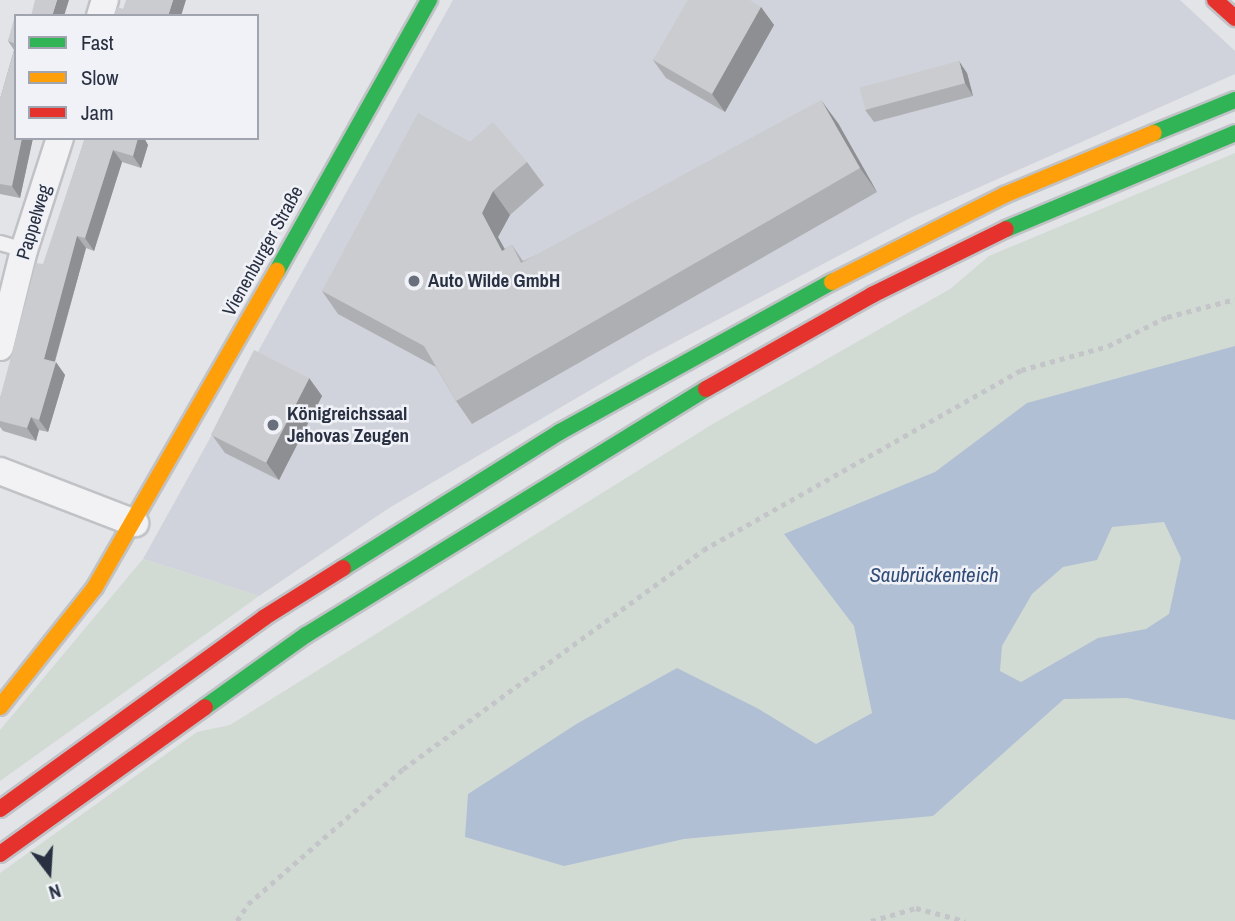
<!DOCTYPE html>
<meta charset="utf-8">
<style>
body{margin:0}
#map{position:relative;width:1235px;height:921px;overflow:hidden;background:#e2e4e8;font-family:"Archivo Narrow",sans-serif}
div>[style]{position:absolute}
.built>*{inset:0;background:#d0d3db}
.green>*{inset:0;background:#d2dbd3}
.water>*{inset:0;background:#b0bfd4}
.path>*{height:4.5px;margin-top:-2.25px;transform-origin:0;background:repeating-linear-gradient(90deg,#c3c5c9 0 5px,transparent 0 10px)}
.roads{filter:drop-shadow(2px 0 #c0c2c6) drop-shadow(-2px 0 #c0c2c6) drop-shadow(0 2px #c0c2c6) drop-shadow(0 -2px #c0c2c6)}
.lane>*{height:14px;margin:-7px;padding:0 7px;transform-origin:7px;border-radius:7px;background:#f2f2f4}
.street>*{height:26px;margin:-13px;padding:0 13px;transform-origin:13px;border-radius:13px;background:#f2f2f4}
.fast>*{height:16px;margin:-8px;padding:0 8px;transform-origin:8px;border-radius:8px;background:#30b455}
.slow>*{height:16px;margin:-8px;padding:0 8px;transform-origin:8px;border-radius:8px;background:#ff9f0a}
.jam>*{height:16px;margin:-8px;padding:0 8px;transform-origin:8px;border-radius:8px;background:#e5322d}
.wall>*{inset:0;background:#aeafb3}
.shaded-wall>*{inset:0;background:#8d8f92}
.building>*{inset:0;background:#caccd0;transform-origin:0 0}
.dots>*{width:19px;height:19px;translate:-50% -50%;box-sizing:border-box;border:4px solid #f0f2f7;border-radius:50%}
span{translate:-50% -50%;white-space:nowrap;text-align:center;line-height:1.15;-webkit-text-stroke:5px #f0f2f7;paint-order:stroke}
.street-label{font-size:19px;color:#283042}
.poi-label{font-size:19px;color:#283042;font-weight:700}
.left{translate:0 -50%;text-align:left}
.water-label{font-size:21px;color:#314c77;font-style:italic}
.legend{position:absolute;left:14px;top:14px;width:245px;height:126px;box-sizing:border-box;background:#f0f2f7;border:2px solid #a0a4af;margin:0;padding:9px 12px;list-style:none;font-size:21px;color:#283042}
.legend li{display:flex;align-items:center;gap:14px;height:35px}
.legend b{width:35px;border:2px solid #a0a4af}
.north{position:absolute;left:14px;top:837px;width:70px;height:70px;-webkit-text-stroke:5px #f0f2f7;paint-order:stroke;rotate:163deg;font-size:19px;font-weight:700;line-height:28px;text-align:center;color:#283042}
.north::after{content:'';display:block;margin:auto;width:24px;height:32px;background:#283042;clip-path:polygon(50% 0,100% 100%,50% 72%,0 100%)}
</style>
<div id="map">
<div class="built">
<i style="clip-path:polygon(453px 0,1180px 0,1235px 51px,1235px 74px,912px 217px,645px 358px,389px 508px,259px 596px,143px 559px)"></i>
</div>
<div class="green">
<i style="clip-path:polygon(1235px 153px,1235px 921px,0 921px,0 873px,197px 732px,230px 725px,711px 425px,950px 289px,989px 256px)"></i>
<i style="clip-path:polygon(143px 559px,259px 596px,0 781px,0 730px)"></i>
</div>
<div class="water">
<i style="clip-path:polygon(evenodd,1235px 346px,1235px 720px,1127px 698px,1064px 699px,933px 816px,684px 839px,564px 866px,465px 837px,468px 794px,578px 723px,677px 668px,757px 708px,816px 744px,872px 713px,854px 626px,784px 534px,935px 472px,1027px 403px,1235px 346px,1164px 522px,1181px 558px,1169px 614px,1146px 629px,1098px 638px,1021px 682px,1000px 671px,1002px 646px,1032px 594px,1063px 567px,1097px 560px,1112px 527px,1164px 522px)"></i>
</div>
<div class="path">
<i style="left:237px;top:921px;width:20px;rotate:-57deg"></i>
<i style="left:248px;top:904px;width:206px;rotate:-41.1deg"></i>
<i style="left:403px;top:769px;width:371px;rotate:-36.1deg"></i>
<i style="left:703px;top:550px;width:365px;rotate:-29.5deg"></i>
<i style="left:1021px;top:370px;width:90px;rotate:-15.4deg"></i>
<i style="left:1108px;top:346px;width:66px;rotate:-26.2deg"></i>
<i style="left:1167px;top:317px;width:70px;rotate:-14.8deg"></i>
<i style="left:871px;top:921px;width:47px;rotate:-16.1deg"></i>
<i style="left:916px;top:908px;width:51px;rotate:14.9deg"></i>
</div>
<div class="roads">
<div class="lane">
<i style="left:0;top:243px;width:25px;rotate:16deg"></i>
</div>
<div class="street">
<i style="left:100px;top:16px;width:17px;rotate:-73deg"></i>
<i style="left:0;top:347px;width:100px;rotate:-76.1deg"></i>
<i style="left:24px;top:250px;width:118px;rotate:-72.2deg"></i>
<i style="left:0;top:471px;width:145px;rotate:21.1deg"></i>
</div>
<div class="fast">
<i style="left:1154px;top:133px;width:87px;rotate:-22.2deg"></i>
<i style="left:1006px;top:229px;width:248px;rotate:-22.7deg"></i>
<i style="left:277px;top:271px;width:311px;rotate:-60.7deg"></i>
<i style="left:343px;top:568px;width:256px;rotate:-32.1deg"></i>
<i style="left:560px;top:432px;width:311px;rotate:-28.9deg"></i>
<i style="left:205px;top:707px;width:124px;rotate:-35.5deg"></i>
<i style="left:306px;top:635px;width:470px;rotate:-31.6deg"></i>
</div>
<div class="slow">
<i style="left:832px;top:282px;width:193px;rotate:-26.8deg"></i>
<i style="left:1004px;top:195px;width:162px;rotate:-22.5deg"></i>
<i style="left:0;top:707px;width:153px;rotate:-51.6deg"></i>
<i style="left:95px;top:587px;width:365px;rotate:-60.1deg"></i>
</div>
<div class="jam">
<i style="left:1215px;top:0;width:27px;rotate:42deg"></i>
<i style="left:706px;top:389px;width:191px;rotate:-29.5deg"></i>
<i style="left:872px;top:295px;width:149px;rotate:-26.2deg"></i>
<i style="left:0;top:809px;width:327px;rotate:-35.9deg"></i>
<i style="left:265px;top:617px;width:92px;rotate:-32.1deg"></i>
<i style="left:0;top:854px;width:252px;rotate:-35.6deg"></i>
</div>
</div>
<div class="wall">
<i style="clip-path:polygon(761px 7px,774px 25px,725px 112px,666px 78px,653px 60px)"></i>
<i style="clip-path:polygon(16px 20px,16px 138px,33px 138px,20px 198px,0 194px,0 99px,14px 50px,8px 41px)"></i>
<i style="clip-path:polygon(967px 73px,973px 96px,874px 122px,865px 110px)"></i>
<i style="clip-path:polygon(838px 123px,877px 192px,472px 424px,456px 401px,436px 367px,338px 314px,322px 291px,470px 142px,527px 162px,544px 185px,510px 215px,498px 237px,505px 249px,512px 245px,523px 261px)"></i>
<i style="clip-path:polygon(85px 138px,144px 138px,148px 145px,141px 168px,122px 162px,94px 251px,86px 248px,55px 362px,65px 375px,48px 432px,39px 430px,36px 441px,3px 431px,0 427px,0 398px)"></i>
<i style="clip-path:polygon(309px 378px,322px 396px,279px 480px,225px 453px,212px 435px)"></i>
</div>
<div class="shaded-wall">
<i style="clip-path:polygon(57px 0,69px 0,64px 16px,52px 16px)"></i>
<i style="clip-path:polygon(173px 0,186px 0,181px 16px,168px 16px)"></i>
<i style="clip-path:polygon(761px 7px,774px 25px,725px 112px,712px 94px)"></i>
<i style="clip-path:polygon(959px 61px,967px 73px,973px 96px,965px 83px)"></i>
<i style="clip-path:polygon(821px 100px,838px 123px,877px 192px,860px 168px)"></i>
<i style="clip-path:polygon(22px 138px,33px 138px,20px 198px,12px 186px)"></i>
<i style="clip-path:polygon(138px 138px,144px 138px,148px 145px,141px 168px,133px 156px)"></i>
<i style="clip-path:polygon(113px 150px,122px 162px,94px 251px,85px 238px)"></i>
<i style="clip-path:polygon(493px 191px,510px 215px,498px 237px,518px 274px,502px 251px,482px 213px)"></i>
<i style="clip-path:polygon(77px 236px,86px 248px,52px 371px,44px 359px)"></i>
<i style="clip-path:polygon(56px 362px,65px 375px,48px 432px,39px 420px)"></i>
<i style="clip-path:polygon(309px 378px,322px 396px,279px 480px,266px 462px)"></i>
<i style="clip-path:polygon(31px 417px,39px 430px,36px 441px,27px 428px)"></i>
</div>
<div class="building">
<i style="clip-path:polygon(35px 0,57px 0,52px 16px,31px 16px)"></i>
<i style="clip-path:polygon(126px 0,173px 0,168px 16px,114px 16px,117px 7px,123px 9px)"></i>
<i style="clip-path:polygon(688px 0,750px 0,761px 7px,712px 94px,653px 60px)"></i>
<i style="clip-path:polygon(14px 19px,16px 20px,16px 44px,8px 41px)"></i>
<i style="clip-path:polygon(16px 44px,16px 138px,22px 138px,12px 186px,0 184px,0 99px)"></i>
<i style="left:959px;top:61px;width:23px;height:103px;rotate:75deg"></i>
<i style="clip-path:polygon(821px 100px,860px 168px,456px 401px,424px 346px,322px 291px,418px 113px,470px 142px,493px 122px,527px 162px,493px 191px,482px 213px,502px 251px,512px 245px,521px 263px)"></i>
<i style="clip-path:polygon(85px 138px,138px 138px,133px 156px,113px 150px,85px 238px,77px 236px,44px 359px,56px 362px,39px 420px,31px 417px,27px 428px,0 421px,0 398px,36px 263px,43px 264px)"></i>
<i style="left:254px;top:350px;width:62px;height:95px;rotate:27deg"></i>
</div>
<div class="dots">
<i style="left:414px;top:281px;background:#696f7c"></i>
<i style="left:273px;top:425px;background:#696f7c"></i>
</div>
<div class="street-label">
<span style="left:34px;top:222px;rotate:-73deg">Pappelweg</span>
<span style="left:263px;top:251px;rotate:-61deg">Vienenburger Straße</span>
</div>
<div class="poi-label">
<span class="left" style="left:428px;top:281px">Auto Wilde GmbH</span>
<span class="left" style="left:287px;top:425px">Königreichssaal<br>Jehovas Zeugen</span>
</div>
<div class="water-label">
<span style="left:934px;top:575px">Saubrückenteich</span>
</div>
<ul class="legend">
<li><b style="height:9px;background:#30b455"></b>Fast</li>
<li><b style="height:9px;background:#ff9f0a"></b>Slow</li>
<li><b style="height:9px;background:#e5322d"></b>Jam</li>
</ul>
<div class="north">N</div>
</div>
